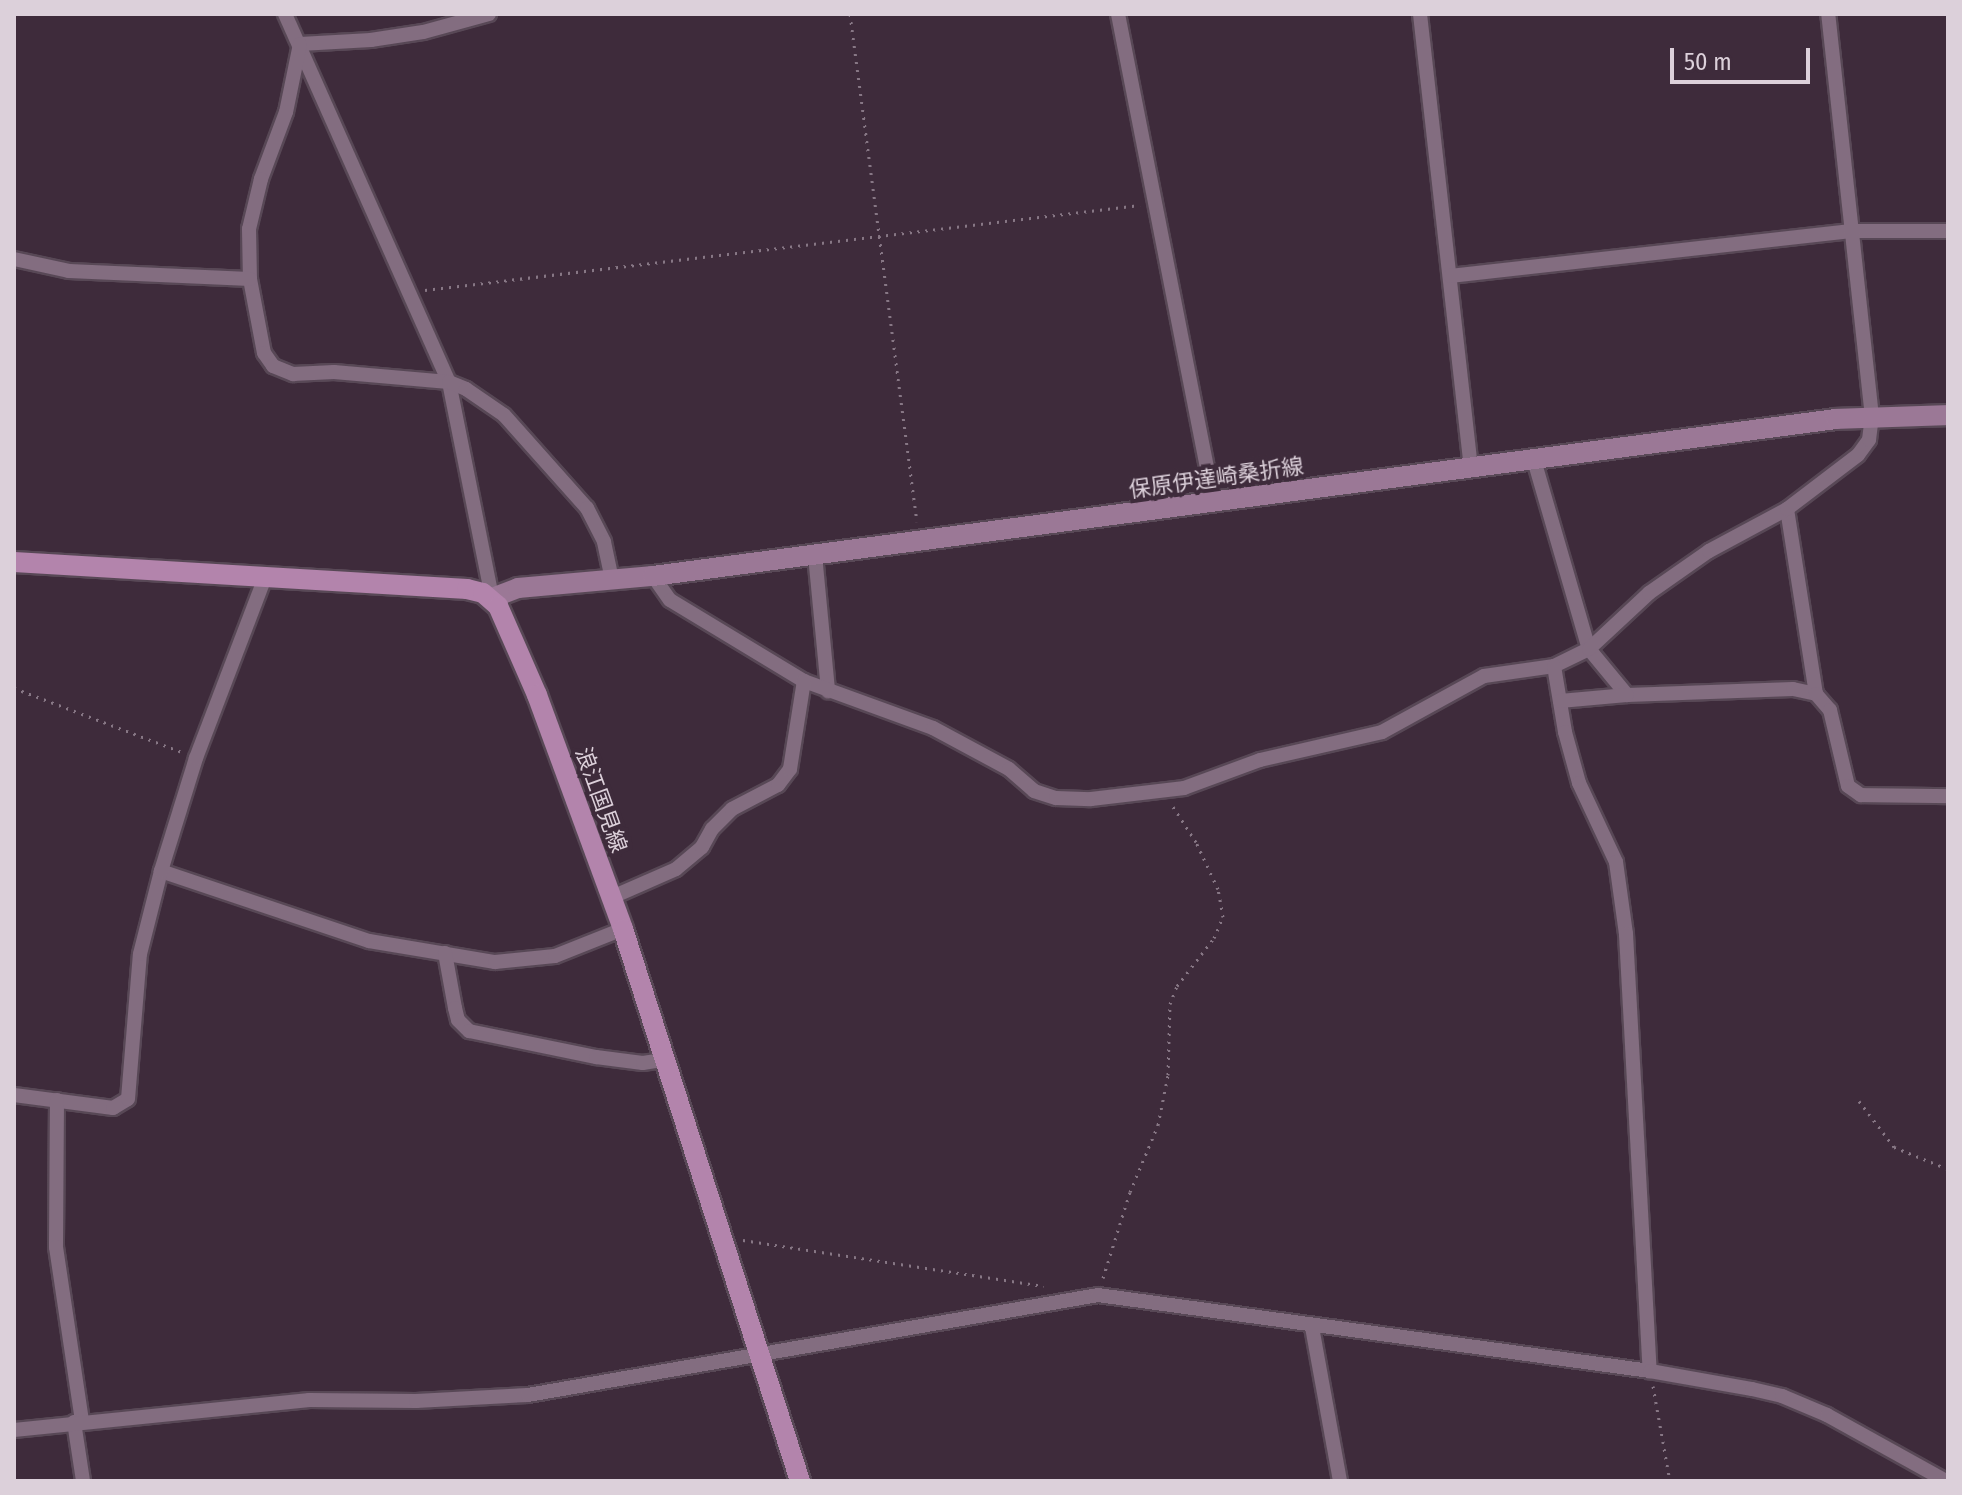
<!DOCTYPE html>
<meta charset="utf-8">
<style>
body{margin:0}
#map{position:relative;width:1962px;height:1495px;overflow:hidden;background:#3e2b3b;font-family:"Fira Sans Condensed","Noto Sans JP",sans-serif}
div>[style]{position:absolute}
.path>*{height:3px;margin-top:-1.5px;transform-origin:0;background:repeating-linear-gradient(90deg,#877785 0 2px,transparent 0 8px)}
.roads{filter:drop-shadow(2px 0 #584856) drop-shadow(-2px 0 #584856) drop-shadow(0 2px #584856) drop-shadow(0 -2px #584856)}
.street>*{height:14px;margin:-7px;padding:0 7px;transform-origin:7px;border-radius:7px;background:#836d80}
.secondary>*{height:20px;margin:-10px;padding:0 10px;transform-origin:10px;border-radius:10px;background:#9b7896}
.primary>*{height:20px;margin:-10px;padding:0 10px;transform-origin:10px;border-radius:10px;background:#b384ac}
span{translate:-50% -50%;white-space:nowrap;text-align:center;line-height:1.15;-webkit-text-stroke:8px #3e2b3b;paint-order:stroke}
.street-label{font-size:22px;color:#dcd0da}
.frame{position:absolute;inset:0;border:16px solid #dcd0da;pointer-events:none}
.scale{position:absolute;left:1670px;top:48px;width:140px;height:36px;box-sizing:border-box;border:4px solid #dcd0da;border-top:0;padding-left:10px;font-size:24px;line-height:28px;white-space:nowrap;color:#dcd0da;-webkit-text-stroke:6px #3e2b3b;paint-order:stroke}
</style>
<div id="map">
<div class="path">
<i style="left:850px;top:14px;width:512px;rotate:82.49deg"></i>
<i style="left:425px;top:290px;width:720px;rotate:-6.78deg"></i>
<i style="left:14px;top:688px;width:180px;rotate:20.9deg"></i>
<i style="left:1859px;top:1101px;width:58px;rotate:52.7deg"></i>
<i style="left:1894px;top:1147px;width:58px;rotate:22.2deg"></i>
<i style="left:743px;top:1240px;width:304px;rotate:8.7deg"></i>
<i style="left:1103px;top:1278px;width:90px;rotate:-72.6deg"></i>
<i style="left:1130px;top:1192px;width:73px;rotate:-67.3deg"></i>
<i style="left:1158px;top:1125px;width:51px;rotate:-78.7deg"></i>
<i style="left:1168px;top:1075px;width:71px;rotate:-88.4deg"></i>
<i style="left:1170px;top:1004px;width:19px;rotate:-69deg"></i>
<i style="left:1177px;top:986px;width:61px;rotate:-52.4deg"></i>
<i style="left:1214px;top:938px;width:23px;rotate:-67deg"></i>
<i style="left:1223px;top:917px;width:28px;rotate:-100deg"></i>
<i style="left:1218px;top:889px;width:52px;rotate:-115.1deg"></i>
<i style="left:1196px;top:842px;width:44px;rotate:-123deg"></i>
<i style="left:1653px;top:1386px;width:97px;rotate:79.9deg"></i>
</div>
<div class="roads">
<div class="street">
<i style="left:285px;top:14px;width:403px;rotate:66deg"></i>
<i style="left:449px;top:382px;width:220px;rotate:78.7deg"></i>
<i style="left:489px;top:14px;width:68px;rotate:164.7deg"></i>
<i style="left:423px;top:32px;width:53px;rotate:171.3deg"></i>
<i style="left:371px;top:40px;width:71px;rotate:176.8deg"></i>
<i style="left:300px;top:44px;width:69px;rotate:101.6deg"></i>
<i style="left:286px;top:112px;width:72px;rotate:110.5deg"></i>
<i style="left:261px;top:179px;width:51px;rotate:103.5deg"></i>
<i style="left:249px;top:229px;width:50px;rotate:88.9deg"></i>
<i style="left:250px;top:279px;width:75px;rotate:79.3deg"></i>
<i style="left:264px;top:353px;width:16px;rotate:55deg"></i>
<i style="left:273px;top:366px;width:22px;rotate:22deg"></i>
<i style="left:293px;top:374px;width:41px;rotate:-2.8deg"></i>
<i style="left:334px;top:372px;width:115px;rotate:5deg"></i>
<i style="left:449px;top:382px;width:18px;rotate:22deg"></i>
<i style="left:466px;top:389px;width:46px;rotate:34.4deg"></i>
<i style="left:504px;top:415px;width:125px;rotate:48.3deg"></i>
<i style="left:587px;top:508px;width:38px;rotate:63deg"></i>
<i style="left:604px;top:542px;width:40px;rotate:78deg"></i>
<i style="left:1118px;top:14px;width:498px;rotate:78.9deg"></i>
<i style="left:1420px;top:14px;width:456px;rotate:83.6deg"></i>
<i style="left:14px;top:259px;width:56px;rotate:12.3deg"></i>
<i style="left:69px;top:271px;width:181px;rotate:2.5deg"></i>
<i style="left:1450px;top:276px;width:406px;rotate:-6.4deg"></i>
<i style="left:1854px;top:231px;width:94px"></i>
<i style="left:1534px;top:460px;width:197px;rotate:73.8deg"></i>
<i style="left:1589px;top:649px;width:60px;rotate:50.4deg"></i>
<i style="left:1627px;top:695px;width:166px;rotate:-2.1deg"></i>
<i style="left:1793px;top:689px;width:24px;rotate:12deg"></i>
<i style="left:1787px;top:509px;width:187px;rotate:81.1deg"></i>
<i style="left:1816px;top:694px;width:21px;rotate:49deg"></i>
<i style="left:1830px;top:710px;width:78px;rotate:76.7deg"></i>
<i style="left:1848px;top:786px;width:16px;rotate:35deg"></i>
<i style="left:1861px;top:795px;width:87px;rotate:0.7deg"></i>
<i style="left:815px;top:555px;width:137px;rotate:84.5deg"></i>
<i style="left:653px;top:576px;width:29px;rotate:55deg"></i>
<i style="left:670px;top:600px;width:157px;rotate:31.2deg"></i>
<i style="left:804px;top:681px;width:137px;rotate:20deg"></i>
<i style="left:933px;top:728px;width:86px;rotate:28.3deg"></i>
<i style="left:1009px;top:769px;width:33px;rotate:41deg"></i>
<i style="left:1034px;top:791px;width:23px;rotate:18deg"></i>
<i style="left:1056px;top:798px;width:35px;rotate:2deg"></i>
<i style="left:1091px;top:799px;width:94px;rotate:-6.7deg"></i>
<i style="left:1184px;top:788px;width:81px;rotate:-20.2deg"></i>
<i style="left:1260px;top:760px;width:125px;rotate:-12.9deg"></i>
<i style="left:1382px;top:732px;width:116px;rotate:-28.8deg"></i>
<i style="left:1484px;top:676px;width:71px;rotate:-8.1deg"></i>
<i style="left:1554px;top:666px;width:39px;rotate:-26deg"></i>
<i style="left:1589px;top:649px;width:82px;rotate:-43deg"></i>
<i style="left:1649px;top:593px;width:73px;rotate:-35deg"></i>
<i style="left:1709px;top:551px;width:89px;rotate:-28.3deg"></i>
<i style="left:1787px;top:509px;width:89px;rotate:-37.3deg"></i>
<i style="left:1858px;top:455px;width:19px;rotate:-54deg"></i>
<i style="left:1869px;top:440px;width:23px;rotate:-83deg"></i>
<i style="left:1872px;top:417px;width:405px;rotate:-96.2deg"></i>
<i style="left:1554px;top:666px;width:67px;rotate:80.5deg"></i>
<i style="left:1565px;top:732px;width:53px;rotate:74.6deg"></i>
<i style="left:1579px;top:783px;width:87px;rotate:64.9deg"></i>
<i style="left:1616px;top:862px;width:73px;rotate:82.1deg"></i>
<i style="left:1626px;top:934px;width:438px;rotate:86.9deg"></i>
<i style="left:1560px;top:701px;width:67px;rotate:-5.1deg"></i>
<i style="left:161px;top:871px;width:219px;rotate:18.6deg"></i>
<i style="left:369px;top:941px;width:128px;rotate:9.5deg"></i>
<i style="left:495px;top:962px;width:60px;rotate:-5.7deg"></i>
<i style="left:555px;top:956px;width:73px;rotate:-21.7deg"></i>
<i style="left:610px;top:898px;width:72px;rotate:-23.7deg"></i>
<i style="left:676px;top:869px;width:34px;rotate:-40deg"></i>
<i style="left:702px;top:847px;width:21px;rotate:-61deg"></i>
<i style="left:712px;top:829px;width:28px;rotate:-45deg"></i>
<i style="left:732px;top:809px;width:52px;rotate:-27.6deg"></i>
<i style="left:778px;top:785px;width:20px;rotate:-53deg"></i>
<i style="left:790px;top:769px;width:89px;rotate:-81deg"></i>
<i style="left:445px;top:953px;width:56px;rotate:79.7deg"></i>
<i style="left:455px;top:1008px;width:12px;rotate:76deg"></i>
<i style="left:458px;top:1020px;width:16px;rotate:45deg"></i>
<i style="left:469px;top:1031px;width:130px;rotate:11.6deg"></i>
<i style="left:596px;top:1057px;width:47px;rotate:7.3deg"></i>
<i style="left:643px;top:1063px;width:20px;rotate:-9deg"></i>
<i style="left:14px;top:1095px;width:100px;rotate:7.5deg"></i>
<i style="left:113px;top:1108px;width:17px;rotate:-31deg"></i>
<i style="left:128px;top:1099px;width:145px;rotate:-85.3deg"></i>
<i style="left:140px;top:954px;width:86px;rotate:-75.8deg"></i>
<i style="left:161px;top:871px;width:118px;rotate:-72.8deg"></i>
<i style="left:196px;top:758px;width:194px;rotate:-69.1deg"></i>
<i style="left:57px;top:1100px;width:147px;rotate:90.4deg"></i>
<i style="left:56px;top:1247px;width:177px;rotate:81.5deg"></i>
<i style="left:1312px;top:1327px;width:157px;rotate:79.7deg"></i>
<i style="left:74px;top:1422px;width:60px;rotate:81.3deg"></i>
<i style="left:14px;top:1430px;width:297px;rotate:-5.8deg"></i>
<i style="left:309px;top:1400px;width:107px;rotate:0.5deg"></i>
<i style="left:416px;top:1401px;width:112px;rotate:-3.1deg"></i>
<i style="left:528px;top:1395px;width:579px;rotate:-9.95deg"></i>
<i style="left:1098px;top:1295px;width:557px;rotate:7.84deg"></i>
<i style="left:1650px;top:1371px;width:104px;rotate:10deg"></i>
<i style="left:1752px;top:1389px;width:31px;rotate:13deg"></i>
<i style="left:1782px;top:1396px;width:49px;rotate:22.9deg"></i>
<i style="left:1827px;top:1415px;width:136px;rotate:29deg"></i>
</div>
<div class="secondary">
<i style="left:492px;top:598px;width:28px;rotate:-21deg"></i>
<i style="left:518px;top:588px;width:136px;rotate:-5.1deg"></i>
<i style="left:653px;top:576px;width:1193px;rotate:-7.56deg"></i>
<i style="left:1836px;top:419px;width:112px;rotate:-2deg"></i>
</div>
<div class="primary">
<i style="left:14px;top:562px;width:454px;rotate:3.4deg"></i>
<i style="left:467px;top:589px;width:16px;rotate:14deg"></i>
<i style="left:483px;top:593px;width:20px;rotate:41deg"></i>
<i style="left:498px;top:606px;width:97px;rotate:66.3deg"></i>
<i style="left:537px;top:695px;width:249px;rotate:69.8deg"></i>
<i style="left:623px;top:929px;width:580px;rotate:72.22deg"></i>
</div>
</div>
<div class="street-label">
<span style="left:1216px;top:478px;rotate:-8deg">保原伊達崎桑折線</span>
<span style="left:601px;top:800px;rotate:70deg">浪江国見線</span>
</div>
<div class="frame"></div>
<div class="scale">50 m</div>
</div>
